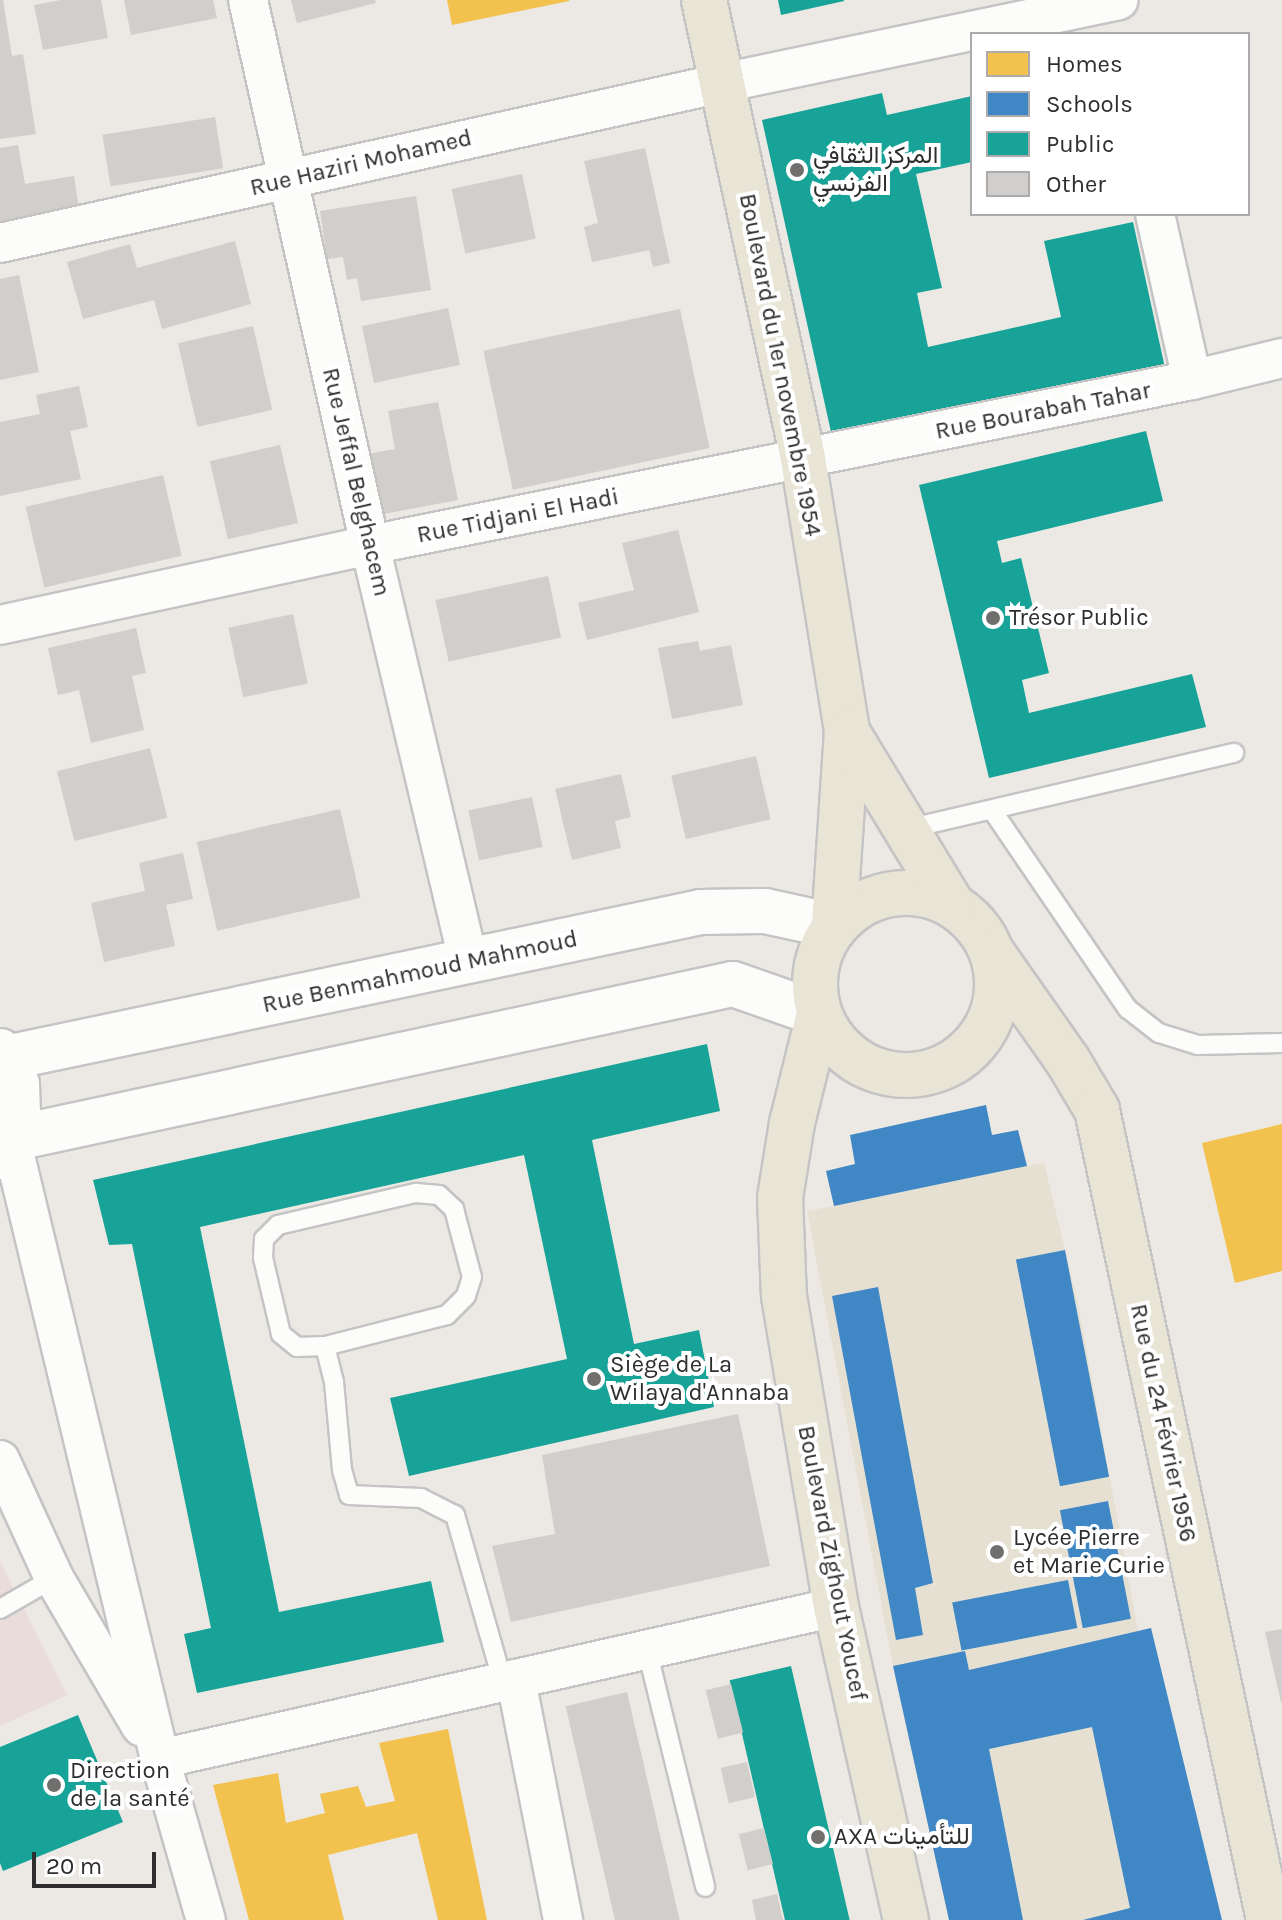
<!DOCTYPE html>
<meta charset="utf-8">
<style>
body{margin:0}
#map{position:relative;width:1282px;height:1920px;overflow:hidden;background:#ece8e4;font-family:Karla,Vazirmatn,sans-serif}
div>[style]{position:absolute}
.education>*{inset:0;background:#e6e0d3}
.medical>*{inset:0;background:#e9dcdb}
.homes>*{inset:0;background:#f2c14e}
.schools>*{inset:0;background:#3f88c5;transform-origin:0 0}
.public>*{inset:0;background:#17a398;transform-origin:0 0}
.building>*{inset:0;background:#d1cecb;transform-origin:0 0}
.roads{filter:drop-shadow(2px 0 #c5c4c5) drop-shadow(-2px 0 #c5c4c5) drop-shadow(0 2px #c5c4c5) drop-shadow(0 -2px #c5c4c5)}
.service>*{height:18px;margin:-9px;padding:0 9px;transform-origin:9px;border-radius:9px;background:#fcfcfb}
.minor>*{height:38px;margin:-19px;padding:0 19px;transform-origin:19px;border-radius:19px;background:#fcfcfb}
.secondary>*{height:44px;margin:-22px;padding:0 22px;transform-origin:22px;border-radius:22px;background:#fcfcfb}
.primary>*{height:44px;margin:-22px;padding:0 22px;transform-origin:22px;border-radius:22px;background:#e8e4d6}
.primary>.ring{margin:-22px;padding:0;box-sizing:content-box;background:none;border:44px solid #e8e4d6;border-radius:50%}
.dots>*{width:22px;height:22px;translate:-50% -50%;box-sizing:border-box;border:4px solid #fff;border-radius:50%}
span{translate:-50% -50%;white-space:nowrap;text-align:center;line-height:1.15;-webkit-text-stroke:8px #fff;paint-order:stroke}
.poi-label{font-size:24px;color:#2e2e2e}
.left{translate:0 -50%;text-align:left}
.street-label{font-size:24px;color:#2e2e2e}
.legend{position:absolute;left:970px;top:32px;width:280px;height:184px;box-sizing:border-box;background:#fff;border:2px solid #ababab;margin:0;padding:10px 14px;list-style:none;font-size:24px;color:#2e2e2e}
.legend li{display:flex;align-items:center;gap:16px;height:40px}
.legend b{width:40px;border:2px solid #ababab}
.scale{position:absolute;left:32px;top:1852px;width:124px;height:36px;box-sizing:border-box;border:4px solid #2e2e2e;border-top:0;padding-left:10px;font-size:24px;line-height:28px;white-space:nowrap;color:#2e2e2e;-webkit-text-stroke:6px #fff;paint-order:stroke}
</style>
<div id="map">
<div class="education">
<i style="clip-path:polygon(986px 1105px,992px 1135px,1018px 1130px,1027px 1166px,1044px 1163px,1077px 1299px,1138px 1631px,1151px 1628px,1222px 1920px,949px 1920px,893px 1666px,807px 1211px,834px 1206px,826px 1171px,855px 1164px,850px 1135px)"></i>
</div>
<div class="medical">
<i style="clip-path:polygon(0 1561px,67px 1695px,0 1726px)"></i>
</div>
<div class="homes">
<i style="clip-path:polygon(447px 0,569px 0,569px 1px,452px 25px)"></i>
<i style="clip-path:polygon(1282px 1124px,1282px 1271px,1235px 1283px,1202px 1143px)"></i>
<i style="clip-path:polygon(448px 1729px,487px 1920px,438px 1920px,417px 1833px,328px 1855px,344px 1920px,249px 1920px,213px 1785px,278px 1773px,286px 1823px,325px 1813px,320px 1794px,358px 1786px,366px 1807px,395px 1801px,379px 1743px)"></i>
</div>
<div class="schools">
<i style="clip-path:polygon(986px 1105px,992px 1135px,1018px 1130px,1027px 1166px,834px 1206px,826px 1171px,855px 1164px,850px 1135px)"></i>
<i style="left:1065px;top:1250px;width:231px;height:50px;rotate:79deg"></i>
<i style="clip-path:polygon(878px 1287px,933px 1583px,915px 1588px,923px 1635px,896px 1640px,832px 1296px)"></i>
<i style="left:1108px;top:1501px;width:120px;height:49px;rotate:79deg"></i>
<i style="left:1068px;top:1580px;width:49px;height:118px;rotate:79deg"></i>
<i style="clip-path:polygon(1151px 1628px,1222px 1920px,1083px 1920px,1130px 1908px,1092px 1727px,989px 1749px,1023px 1920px,949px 1920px,893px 1666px,965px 1651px,969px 1670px)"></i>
</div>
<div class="public">
<i style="clip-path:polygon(778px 0,844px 0,844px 1px,781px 15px)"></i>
<i style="clip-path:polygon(882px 93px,887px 115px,972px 96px,972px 162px,916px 174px,942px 288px,917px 293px,928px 347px,1061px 317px,1044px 241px,1133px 222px,1167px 377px,835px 450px,762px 120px)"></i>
<i style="clip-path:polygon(1146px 431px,1163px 501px,997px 541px,1002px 563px,1021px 558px,1049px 673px,1022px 680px,1029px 713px,1192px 674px,1206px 727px,989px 778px,919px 485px)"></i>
<i style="clip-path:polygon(707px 1044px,720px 1111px,592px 1140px,634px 1344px,699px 1330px,714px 1407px,409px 1476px,390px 1398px,567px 1359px,524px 1155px,200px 1227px,279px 1612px,431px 1581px,444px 1642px,197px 1693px,184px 1634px,211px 1628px,132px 1244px,109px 1245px,93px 1180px)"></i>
<i style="left:791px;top:1666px;width:261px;height:63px;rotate:77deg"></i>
<i style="clip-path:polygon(78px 1715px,123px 1822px,3px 1871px,0 1863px,0 1747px)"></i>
</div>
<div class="building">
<i style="clip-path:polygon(0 0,3px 0,12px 56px,23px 54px,36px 134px,0 139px)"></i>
<i style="clip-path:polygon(61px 0,101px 0,108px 38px,43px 50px,34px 5px)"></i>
<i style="clip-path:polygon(124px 0,213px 0,217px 18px,131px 35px)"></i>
<i style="clip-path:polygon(291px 0,375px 0,376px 3px,297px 23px)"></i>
<i style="left:215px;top:117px;width:52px;height:114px;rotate:81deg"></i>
<i style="clip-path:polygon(18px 145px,25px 184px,74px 176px,80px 216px,0 230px,0 148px)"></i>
<i style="clip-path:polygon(645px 148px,670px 263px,653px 267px,649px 250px,592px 262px,584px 227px,598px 223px,584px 161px)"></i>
<i style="left:522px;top:174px;width:66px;height:72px;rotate:78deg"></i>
<i style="clip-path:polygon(416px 196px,431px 290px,361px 301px,357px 278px,347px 280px,343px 257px,327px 259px,320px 211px)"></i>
<i style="clip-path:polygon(235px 241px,251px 304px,162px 329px,154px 300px,83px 319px,67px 262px,130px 244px,137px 268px)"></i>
<i style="clip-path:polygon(19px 275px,39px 372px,0 380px,0 279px)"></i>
<i style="left:448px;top:308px;width:58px;height:88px;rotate:78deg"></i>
<i style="left:680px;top:309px;width:142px;height:201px;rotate:78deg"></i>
<i style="left:253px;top:326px;width:86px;height:77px;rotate:77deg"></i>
<i style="clip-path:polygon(79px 386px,88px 427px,70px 431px,81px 479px,0 496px,0 422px,40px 414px,36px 395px)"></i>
<i style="clip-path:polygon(438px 402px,458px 500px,378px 515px,367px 454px,395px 449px,388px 411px)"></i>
<i style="left:280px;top:445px;width:80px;height:72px;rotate:77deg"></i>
<i style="left:163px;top:475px;width:83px;height:141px;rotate:77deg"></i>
<i style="clip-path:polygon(678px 530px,699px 612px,587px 640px,578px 603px,634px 590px,622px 543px)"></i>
<i style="left:548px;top:576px;width:63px;height:115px;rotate:78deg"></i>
<i style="left:293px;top:614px;width:71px;height:66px;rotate:78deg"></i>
<i style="clip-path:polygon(136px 628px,146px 673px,132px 676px,144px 730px,91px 743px,79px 690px,58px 695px,48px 648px)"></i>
<i style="clip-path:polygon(698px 641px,700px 651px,731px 645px,743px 705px,672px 719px,658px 648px)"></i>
<i style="left:150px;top:748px;width:72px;height:96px;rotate:76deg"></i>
<i style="left:756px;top:756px;width:65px;height:87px;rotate:77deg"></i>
<i style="clip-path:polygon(621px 774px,631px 817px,615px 821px,621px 848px,572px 860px,555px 789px)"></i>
<i style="left:532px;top:797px;width:51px;height:65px;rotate:78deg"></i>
<i style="left:340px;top:809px;width:91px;height:147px;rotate:77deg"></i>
<i style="clip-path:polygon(183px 853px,193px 899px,166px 905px,175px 946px,104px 962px,91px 903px,145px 891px,139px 863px)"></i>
<i style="clip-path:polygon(738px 1414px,770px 1566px,511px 1622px,492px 1546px,555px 1534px,542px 1455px)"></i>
<i style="clip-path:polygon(1282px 1629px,1282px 1702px,1281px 1702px,1265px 1632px)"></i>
<i style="left:731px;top:1684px;width:50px;height:26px;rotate:76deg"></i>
<i style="left:627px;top:1692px;width:234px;height:63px;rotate:77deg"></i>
<i style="left:747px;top:1762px;width:36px;height:27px;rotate:77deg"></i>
<i style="left:764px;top:1828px;width:37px;height:26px;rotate:76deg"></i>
<i style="clip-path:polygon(777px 1894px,783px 1920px,756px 1920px,752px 1900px)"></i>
</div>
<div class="roads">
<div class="service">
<i style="left:992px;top:810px;width:241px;rotate:55.7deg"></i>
<i style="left:1128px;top:1009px;width:39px;rotate:38deg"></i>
<i style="left:1159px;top:1033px;width:41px;rotate:17.1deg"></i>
<i style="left:1198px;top:1045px;width:84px;rotate:-1.4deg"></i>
<i style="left:907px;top:829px;width:336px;rotate:-13.1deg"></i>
<i style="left:416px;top:1193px;width:23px;rotate:5deg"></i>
<i style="left:439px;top:1195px;width:21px;rotate:43deg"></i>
<i style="left:454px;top:1209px;width:70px;rotate:75.2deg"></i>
<i style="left:472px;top:1277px;width:20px;rotate:108deg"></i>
<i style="left:466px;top:1296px;width:27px;rotate:135deg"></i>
<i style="left:447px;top:1315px;width:126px;rotate:165.7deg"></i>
<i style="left:325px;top:1346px;width:28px;rotate:178deg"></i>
<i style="left:297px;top:1347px;width:21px;rotate:-141deg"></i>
<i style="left:281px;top:1334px;width:78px;rotate:-103.3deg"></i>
<i style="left:263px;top:1258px;width:19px;rotate:-87deg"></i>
<i style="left:264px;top:1239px;width:20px;rotate:-45deg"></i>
<i style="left:278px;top:1225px;width:142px;rotate:-13.1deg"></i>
<i style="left:325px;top:1346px;width:37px;rotate:76deg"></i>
<i style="left:334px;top:1382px;width:88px;rotate:84.8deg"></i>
<i style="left:342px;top:1470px;width:26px;rotate:74deg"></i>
<i style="left:349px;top:1495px;width:72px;rotate:2.4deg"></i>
<i style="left:421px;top:1498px;width:38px;rotate:27deg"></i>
<i style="left:455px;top:1515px;width:174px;rotate:74deg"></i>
<i style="left:0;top:1609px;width:62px;rotate:-29.9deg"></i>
<i style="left:647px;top:1650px;width:244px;rotate:76.2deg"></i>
</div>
<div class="minor">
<i style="left:248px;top:0;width:558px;rotate:77.38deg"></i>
<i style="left:370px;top:545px;width:430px;rotate:76.7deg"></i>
<i style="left:1155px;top:214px;width:170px;rotate:77.4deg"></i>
<i style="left:0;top:243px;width:740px;rotate:-12.5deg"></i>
<i style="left:722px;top:83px;width:405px;rotate:-11.8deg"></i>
<i style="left:0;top:625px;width:379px;rotate:-12.2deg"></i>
<i style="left:370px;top:545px;width:838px;rotate:-11.35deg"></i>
<i style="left:1192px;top:380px;width:93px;rotate:-13.7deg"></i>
<i style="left:11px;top:1139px;width:638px;rotate:76.49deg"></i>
<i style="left:160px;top:1759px;width:167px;rotate:74.1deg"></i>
<i style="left:0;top:1460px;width:130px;rotate:65.4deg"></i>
<i style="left:54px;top:1578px;width:172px;rotate:59.6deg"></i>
<i style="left:516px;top:1680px;width:245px;rotate:78.9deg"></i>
<i style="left:160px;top:1759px;width:693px;rotate:-12.67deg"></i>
</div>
<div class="secondary">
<i style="left:0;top:1051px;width:37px;rotate:63deg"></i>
<i style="left:17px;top:1084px;width:28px;rotate:88deg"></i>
<i style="left:18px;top:1112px;width:28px;rotate:105deg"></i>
<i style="left:11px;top:1139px;width:21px;rotate:121deg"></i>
<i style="left:6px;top:1058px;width:710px;rotate:-11.86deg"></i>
<i style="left:701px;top:912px;width:64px;rotate:-0.9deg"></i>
<i style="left:765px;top:911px;width:71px;rotate:12.3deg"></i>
<i style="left:11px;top:1139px;width:738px;rotate:-12.12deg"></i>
<i style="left:733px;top:984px;width:91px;rotate:19.2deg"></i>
</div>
<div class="primary">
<i style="left:704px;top:0;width:470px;rotate:77.8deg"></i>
<i style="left:803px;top:459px;width:277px;rotate:80.8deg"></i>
<i class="ring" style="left:815px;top:893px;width:138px;height:138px"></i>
<i style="left:834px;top:926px;width:194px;rotate:-86.2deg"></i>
<i style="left:847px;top:732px;width:202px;rotate:58.7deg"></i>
<i style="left:992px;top:953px;width:132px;rotate:54.9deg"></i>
<i style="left:1068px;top:1061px;width:57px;rotate:59.4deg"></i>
<i style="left:1097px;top:1110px;width:828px;rotate:78.01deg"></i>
<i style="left:819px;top:1014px;width:112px;rotate:103.9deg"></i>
<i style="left:792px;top:1123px;width:76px;rotate:99.1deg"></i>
<i style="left:780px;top:1198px;width:98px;rotate:87.7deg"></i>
<i style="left:784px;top:1296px;width:315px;rotate:80.5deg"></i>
<i style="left:836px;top:1607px;width:321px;rotate:77.4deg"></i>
</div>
</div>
<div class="dots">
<i style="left:797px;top:170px;background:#706f6e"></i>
<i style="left:993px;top:618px;background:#706f6e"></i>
<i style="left:594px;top:1379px;background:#706f6e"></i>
<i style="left:997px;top:1552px;background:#706f6e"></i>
<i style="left:54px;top:1785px;background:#706f6e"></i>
<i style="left:818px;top:1837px;background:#706f6e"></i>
</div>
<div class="poi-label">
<span class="left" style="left:813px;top:170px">المركز الثقافي<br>الفرنسي</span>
<span class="left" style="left:1009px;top:618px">Trésor Public</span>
<span class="left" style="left:610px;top:1379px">Siège de La<br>Wilaya d'Annaba</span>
<span class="left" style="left:1013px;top:1552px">Lycée Pierre<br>et Marie Curie</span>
<span class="left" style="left:70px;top:1785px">Direction<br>de la santé</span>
<span class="left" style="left:834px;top:1837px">AXA للتأمينات</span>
</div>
<div class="street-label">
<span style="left:361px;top:163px;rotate:-13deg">Rue Haziri Mohamed</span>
<span style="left:780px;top:365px;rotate:79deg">Boulevard du 1er novembre 1954</span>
<span style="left:1043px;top:411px;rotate:-11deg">Rue Bourabah Tahar</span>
<span style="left:356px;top:482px;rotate:77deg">Rue Jeffal Belghacem</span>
<span style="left:518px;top:516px;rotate:-11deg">Rue Tidjani El Hadi</span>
<span style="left:420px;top:972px;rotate:-12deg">Rue Benmahmoud Mahmoud</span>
<span style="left:1163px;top:1423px;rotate:78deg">Rue du 24 Février 1956</span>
<span style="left:832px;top:1563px;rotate:79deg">Boulevard Zighout Youcef</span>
</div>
<ul class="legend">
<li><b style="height:22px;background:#f2c14e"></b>Homes</li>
<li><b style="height:22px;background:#3f88c5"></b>Schools</li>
<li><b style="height:22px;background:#17a398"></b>Public</li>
<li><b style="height:22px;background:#d1cecb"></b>Other</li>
</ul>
<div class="scale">20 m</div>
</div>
